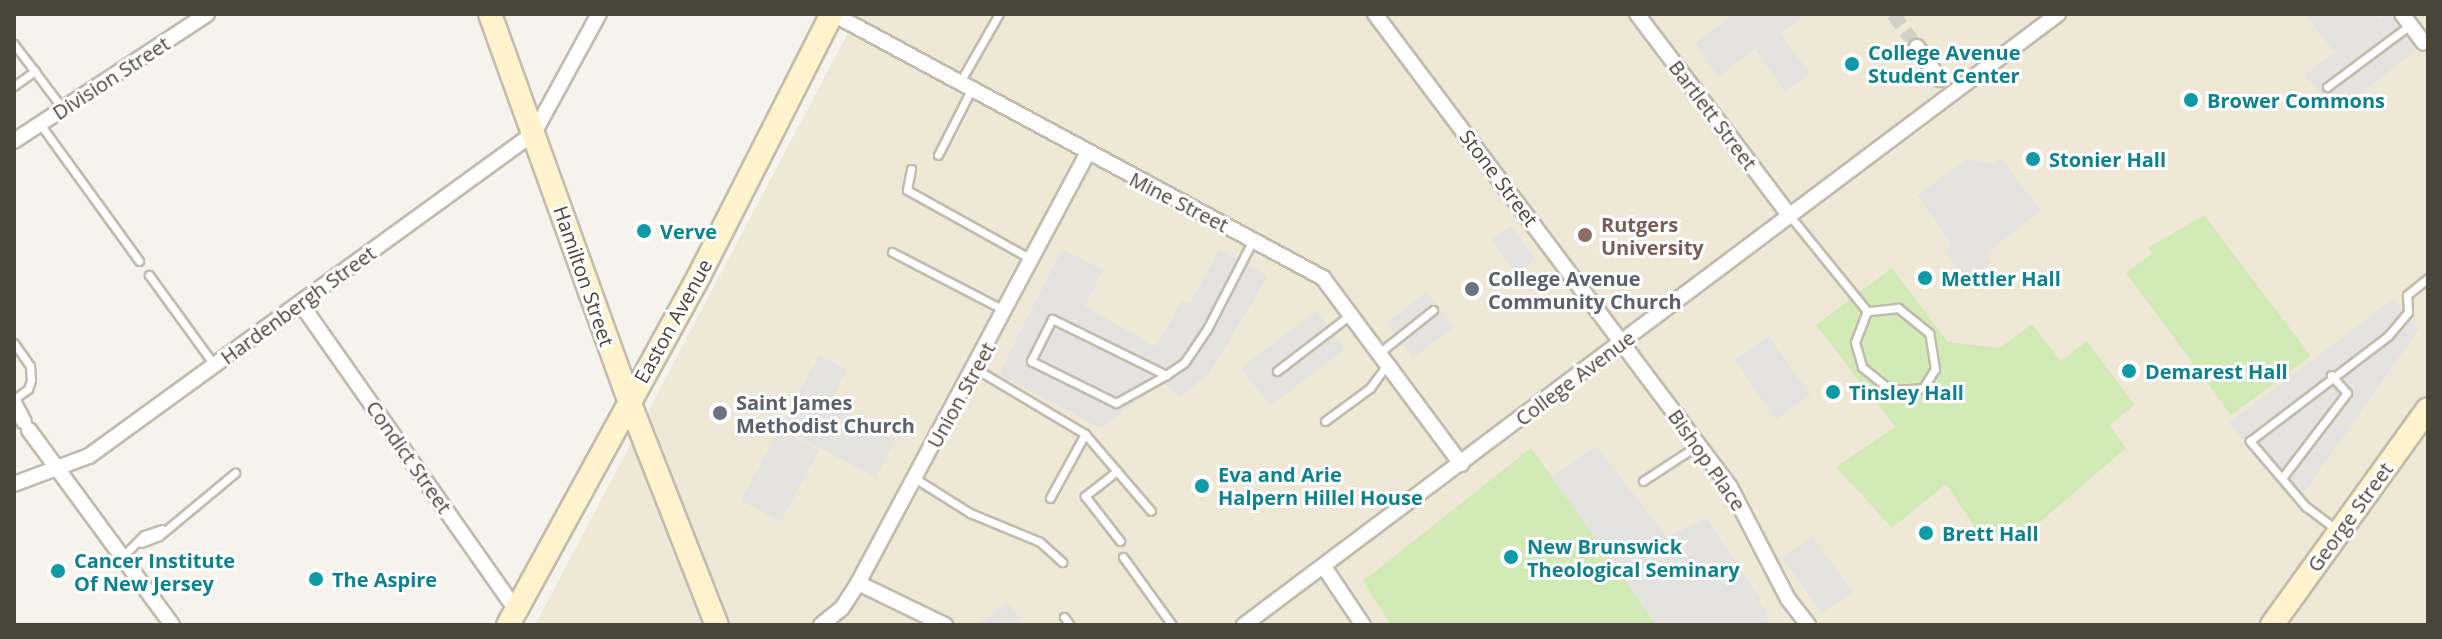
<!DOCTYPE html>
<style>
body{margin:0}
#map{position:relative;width:2442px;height:639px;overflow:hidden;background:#f6f3ec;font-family:"Open Sans",sans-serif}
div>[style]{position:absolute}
.education>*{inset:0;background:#efe8d6}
.green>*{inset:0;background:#d2eab5}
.parking>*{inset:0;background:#e5e3e0;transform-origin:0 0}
.street-tunnel>*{height:14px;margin-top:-7px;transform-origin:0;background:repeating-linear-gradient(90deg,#d4d0c8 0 14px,transparent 0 21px)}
.roads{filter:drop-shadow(2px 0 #c2bbae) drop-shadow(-2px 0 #c2bbae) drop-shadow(0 2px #c2bbae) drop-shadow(0 -2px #c2bbae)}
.lane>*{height:7px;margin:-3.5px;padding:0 3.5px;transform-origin:3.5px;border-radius:3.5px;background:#fff}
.street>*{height:14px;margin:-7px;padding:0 7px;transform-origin:7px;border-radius:7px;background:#fff}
.secondary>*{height:22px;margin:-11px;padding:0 11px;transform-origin:11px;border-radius:11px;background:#fff3cd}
.dots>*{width:22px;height:22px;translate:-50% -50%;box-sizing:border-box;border:4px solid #fff;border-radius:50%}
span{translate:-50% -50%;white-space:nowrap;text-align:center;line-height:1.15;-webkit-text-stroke:6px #fff;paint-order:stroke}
.culture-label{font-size:20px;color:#0d838f;font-weight:700}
.left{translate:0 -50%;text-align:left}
.street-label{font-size:20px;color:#4b4439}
.education-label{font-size:20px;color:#785e54;font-weight:700}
.worship-label{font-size:20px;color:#5b616d;font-weight:700}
.frame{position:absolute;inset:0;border:16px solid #4b4439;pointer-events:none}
</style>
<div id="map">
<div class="education">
<i style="clip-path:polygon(858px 14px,2428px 14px,2428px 625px,535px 625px)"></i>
</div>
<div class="green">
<i style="clip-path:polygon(2204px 215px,2311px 356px,2231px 415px,2126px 273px,2152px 254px,2148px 248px)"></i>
<i style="clip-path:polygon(1892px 268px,1948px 342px,2000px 348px,2032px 324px,2061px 361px,2087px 341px,2135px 405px,2109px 425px,2126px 448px,2018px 541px,1979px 533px,1946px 484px,1892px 528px,1836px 467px,1895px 427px,1816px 325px)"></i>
<i style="clip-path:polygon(1531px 448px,1658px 625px,1391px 625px,1363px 581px)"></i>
</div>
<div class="parking">
<i style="clip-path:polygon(1734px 14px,1806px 14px,1780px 33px,1810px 74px,1785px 92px,1755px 49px,1718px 77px,1695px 43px)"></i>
<i style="clip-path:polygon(2305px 14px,2375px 14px,2379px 19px,2388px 14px,2415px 51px,2336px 113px,2305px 75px,2334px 52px)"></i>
<i style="clip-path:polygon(2001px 158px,2041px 211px,1986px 253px,1991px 263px,1967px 283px,1946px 251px,1951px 244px,1917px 195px,1968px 159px,1993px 164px)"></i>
<i style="left:1511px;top:226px;width:41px;height:24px;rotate:54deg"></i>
<i style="clip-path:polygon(1062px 249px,1103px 270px,1085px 306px,1156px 347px,1182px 301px,1190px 304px,1219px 249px,1268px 276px,1209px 374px,1179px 397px,1164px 382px,1100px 428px,999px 374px)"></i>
<i style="left:1427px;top:292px;width:44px;height:51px;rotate:53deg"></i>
<i style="clip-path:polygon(2393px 299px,2419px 329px,2296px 504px,2229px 423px)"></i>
<i style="left:1316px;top:311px;width:48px;height:94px;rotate:53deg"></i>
<i style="left:1769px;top:336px;width:72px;height:42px;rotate:55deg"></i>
<i style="clip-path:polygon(819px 355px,847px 370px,829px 405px,895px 440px,876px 477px,781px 428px)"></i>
<i style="left:779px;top:429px;width:45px;height:81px;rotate:28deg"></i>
<i style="clip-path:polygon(1596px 446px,1667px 537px,1707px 518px,1759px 597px,1770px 625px,1656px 625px,1552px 477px)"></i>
<i style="left:1812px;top:536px;width:69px;height:37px;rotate:54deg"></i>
<i style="clip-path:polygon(1008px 602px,1023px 622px,1019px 625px,977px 625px)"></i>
</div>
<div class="street-tunnel">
<i style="left:1893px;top:14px;width:41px;rotate:54deg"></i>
</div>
<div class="roads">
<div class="lane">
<i style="left:14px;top:44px;width:81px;rotate:53deg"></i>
<i style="left:960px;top:82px;width:78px;rotate:-60.2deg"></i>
<i style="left:14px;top:86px;width:26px;rotate:-36deg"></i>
<i style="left:2327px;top:87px;width:104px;rotate:-36.8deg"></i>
<i style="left:40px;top:124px;width:169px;rotate:54.1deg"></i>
<i style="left:938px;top:155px;width:73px;rotate:-63.1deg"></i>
<i style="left:911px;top:169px;width:21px;rotate:101deg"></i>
<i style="left:907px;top:190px;width:142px;rotate:29.1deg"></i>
<i style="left:1790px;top:216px;width:122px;rotate:51deg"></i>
<i style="left:1867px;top:311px;width:33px;rotate:111deg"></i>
<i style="left:1855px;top:342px;width:26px;rotate:74deg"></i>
<i style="left:1862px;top:367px;width:36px;rotate:39deg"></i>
<i style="left:1890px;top:390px;width:33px;rotate:-3deg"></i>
<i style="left:1923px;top:388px;width:22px;rotate:-58deg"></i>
<i style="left:1935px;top:369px;width:36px;rotate:-99deg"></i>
<i style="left:1929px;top:333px;width:40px;rotate:-141deg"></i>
<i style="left:1898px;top:308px;width:31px;rotate:174deg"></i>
<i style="left:892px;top:252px;width:126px;rotate:27.4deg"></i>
<i style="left:149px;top:275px;width:112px;rotate:54deg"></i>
<i style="left:14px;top:343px;width:28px;rotate:55deg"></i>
<i style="left:30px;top:366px;width:14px;rotate:86deg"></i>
<i style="left:31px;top:380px;width:9px;rotate:108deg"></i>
<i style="left:28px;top:389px;width:17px;rotate:144deg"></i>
<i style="left:1379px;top:353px;width:69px;rotate:-38.5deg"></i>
<i style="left:976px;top:369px;width:127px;rotate:30.8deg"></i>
<i style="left:1085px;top:434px;width:73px;rotate:118.7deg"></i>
<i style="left:1277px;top:371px;width:92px;rotate:-37.5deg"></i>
<i style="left:1166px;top:375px;width:127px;rotate:-153.8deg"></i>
<i style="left:1052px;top:319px;width:47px;rotate:116.6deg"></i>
<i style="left:1031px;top:361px;width:95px;rotate:26.3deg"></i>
<i style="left:1116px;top:403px;width:57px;rotate:-29.2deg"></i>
<i style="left:1166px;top:375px;width:22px;rotate:-34deg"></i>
<i style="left:1184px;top:363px;width:41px;rotate:-55.9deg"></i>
<i style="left:1207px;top:329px;width:100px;rotate:-62.7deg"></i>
<i style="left:1325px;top:421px;width:56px;rotate:-36.3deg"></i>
<i style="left:1370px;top:388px;width:29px;rotate:-54deg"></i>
<i style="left:1085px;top:434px;width:101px;rotate:49.4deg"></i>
<i style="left:1117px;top:471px;width:41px;rotate:142deg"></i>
<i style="left:1085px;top:496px;width:57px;rotate:52.1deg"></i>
<i style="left:2282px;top:478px;width:107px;rotate:-52.6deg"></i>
<i style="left:2347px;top:393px;width:24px;rotate:-132deg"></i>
<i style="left:916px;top:479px;width:64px;rotate:32.2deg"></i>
<i style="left:970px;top:513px;width:76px;rotate:22.5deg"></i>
<i style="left:1040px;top:542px;width:30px;rotate:42deg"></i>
<i style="left:1643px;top:481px;width:66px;rotate:-33.2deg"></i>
<i style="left:2337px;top:530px;width:39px;rotate:-143deg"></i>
<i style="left:2306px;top:507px;width:87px;rotate:-130.3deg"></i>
<i style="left:2250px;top:441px;width:173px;rotate:-37.3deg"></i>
<i style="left:2388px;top:336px;width:31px;rotate:-50deg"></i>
<i style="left:2408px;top:312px;width:17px;rotate:-93deg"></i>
<i style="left:2407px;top:295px;width:27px;rotate:-39deg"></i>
<i style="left:141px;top:543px;width:19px;rotate:-21deg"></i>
<i style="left:159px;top:536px;width:99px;rotate:-39.7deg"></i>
<i style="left:122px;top:557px;width:31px;rotate:-45deg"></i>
<i style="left:144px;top:535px;width:19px;rotate:-18deg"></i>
<i style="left:1123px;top:557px;width:84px;rotate:54.2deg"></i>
<i style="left:1064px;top:617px;width:10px;rotate:53deg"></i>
</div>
<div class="street">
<i style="left:833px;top:14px;width:557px;rotate:28.31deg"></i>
<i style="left:1323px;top:278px;width:232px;rotate:53.4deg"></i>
<i style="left:1375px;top:14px;width:591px;rotate:53.11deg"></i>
<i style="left:1730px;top:487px;width:126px;rotate:62.6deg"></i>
<i style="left:1788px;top:599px;width:33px;rotate:52deg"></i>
<i style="left:1637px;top:14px;width:253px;rotate:52.9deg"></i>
<i style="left:2402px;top:14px;width:36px;rotate:53deg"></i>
<i style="left:1917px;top:47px;width:39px;rotate:55deg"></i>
<i style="left:14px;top:141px;width:231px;rotate:-33.3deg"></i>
<i style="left:301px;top:304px;width:374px;rotate:54.9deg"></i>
<i style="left:14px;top:403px;width:21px;rotate:62deg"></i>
<i style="left:29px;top:430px;width:242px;rotate:53.7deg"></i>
<i style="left:14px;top:484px;width:80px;rotate:-20.5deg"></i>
<i style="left:89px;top:456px;width:550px;rotate:-35.97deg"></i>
<i style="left:534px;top:133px;width:136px;rotate:-61.4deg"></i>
<i style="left:1324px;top:567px;width:70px;rotate:56.1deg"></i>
<i style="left:858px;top:583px;width:97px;rotate:25.8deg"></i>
<i style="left:821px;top:625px;width:27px;rotate:-39deg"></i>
<i style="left:842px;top:608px;width:30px;rotate:-57deg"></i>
<i style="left:858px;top:583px;width:485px;rotate:-61.9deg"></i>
<i style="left:1244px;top:625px;width:1018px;rotate:-36.89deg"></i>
</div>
<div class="secondary">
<i style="left:490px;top:14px;width:411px;rotate:70.2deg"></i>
<i style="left:629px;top:401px;width:241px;rotate:68.6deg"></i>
<i style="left:508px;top:625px;width:398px;rotate:-61.3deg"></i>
<i style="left:699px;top:276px;width:294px;rotate:-63.1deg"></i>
<i style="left:2272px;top:625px;width:266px;rotate:-54.2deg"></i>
</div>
</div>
<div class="dots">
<i style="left:1852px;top:64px;background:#0f9aa8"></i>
<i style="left:2191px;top:100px;background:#0f9aa8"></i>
<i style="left:2033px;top:159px;background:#0f9aa8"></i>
<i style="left:644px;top:231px;background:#0f9aa8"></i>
<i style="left:1585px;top:235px;background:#8d6e63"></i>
<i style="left:1925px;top:278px;background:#0f9aa8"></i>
<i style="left:1472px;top:289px;background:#6b7280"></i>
<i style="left:2129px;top:371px;background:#0f9aa8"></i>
<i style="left:1833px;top:392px;background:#0f9aa8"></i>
<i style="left:720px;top:413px;background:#6b7280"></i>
<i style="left:1202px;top:486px;background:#0f9aa8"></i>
<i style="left:1926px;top:533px;background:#0f9aa8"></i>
<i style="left:1511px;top:557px;background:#0f9aa8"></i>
<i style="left:58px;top:571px;background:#0f9aa8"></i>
<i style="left:316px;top:579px;background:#0f9aa8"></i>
</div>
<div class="culture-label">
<span class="left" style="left:1868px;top:64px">College Avenue<br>Student Center</span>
<span class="left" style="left:2207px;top:100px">Brower Commons</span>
<span class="left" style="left:2049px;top:159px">Stonier Hall</span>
<span class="left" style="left:660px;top:231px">Verve</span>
<span class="left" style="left:1941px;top:278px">Mettler Hall</span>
<span class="left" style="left:2145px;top:371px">Demarest Hall</span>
<span class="left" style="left:1849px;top:392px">Tinsley Hall</span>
<span class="left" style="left:1218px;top:486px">Eva and Arie<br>Halpern Hillel House</span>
<span class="left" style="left:1942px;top:533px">Brett Hall</span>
<span class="left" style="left:1527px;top:558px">New Brunswick<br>Theological Seminary</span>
<span class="left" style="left:74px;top:572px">Cancer Institute<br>Of New Jersey</span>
<span class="left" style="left:332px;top:579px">The Aspire</span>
</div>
<div class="street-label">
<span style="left:111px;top:78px;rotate:-33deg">Division Street</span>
<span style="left:1713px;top:115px;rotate:53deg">Bartlett Street</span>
<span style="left:1499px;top:178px;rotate:53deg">Stone Street</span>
<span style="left:1179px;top:202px;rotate:27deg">Mine Street</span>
<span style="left:584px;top:276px;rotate:71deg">Hamilton Street</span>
<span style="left:298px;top:305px;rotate:-36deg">Hardenbergh Street</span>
<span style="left:673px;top:321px;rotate:-61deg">Easton Avenue</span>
<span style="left:1575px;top:378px;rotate:-37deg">College Avenue</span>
<span style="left:961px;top:395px;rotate:-61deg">Union Street</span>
<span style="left:409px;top:457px;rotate:55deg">Condict Street</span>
<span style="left:1707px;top:460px;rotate:55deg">Bishop Place</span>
<span style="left:2350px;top:517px;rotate:-54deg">George Street</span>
</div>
<div class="education-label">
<span class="left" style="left:1601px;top:236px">Rutgers<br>University</span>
</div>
<div class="worship-label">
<span class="left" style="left:1488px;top:290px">College Avenue<br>Community Church</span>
<span class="left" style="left:736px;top:414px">Saint James<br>Methodist Church</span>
</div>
<div class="frame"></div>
</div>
